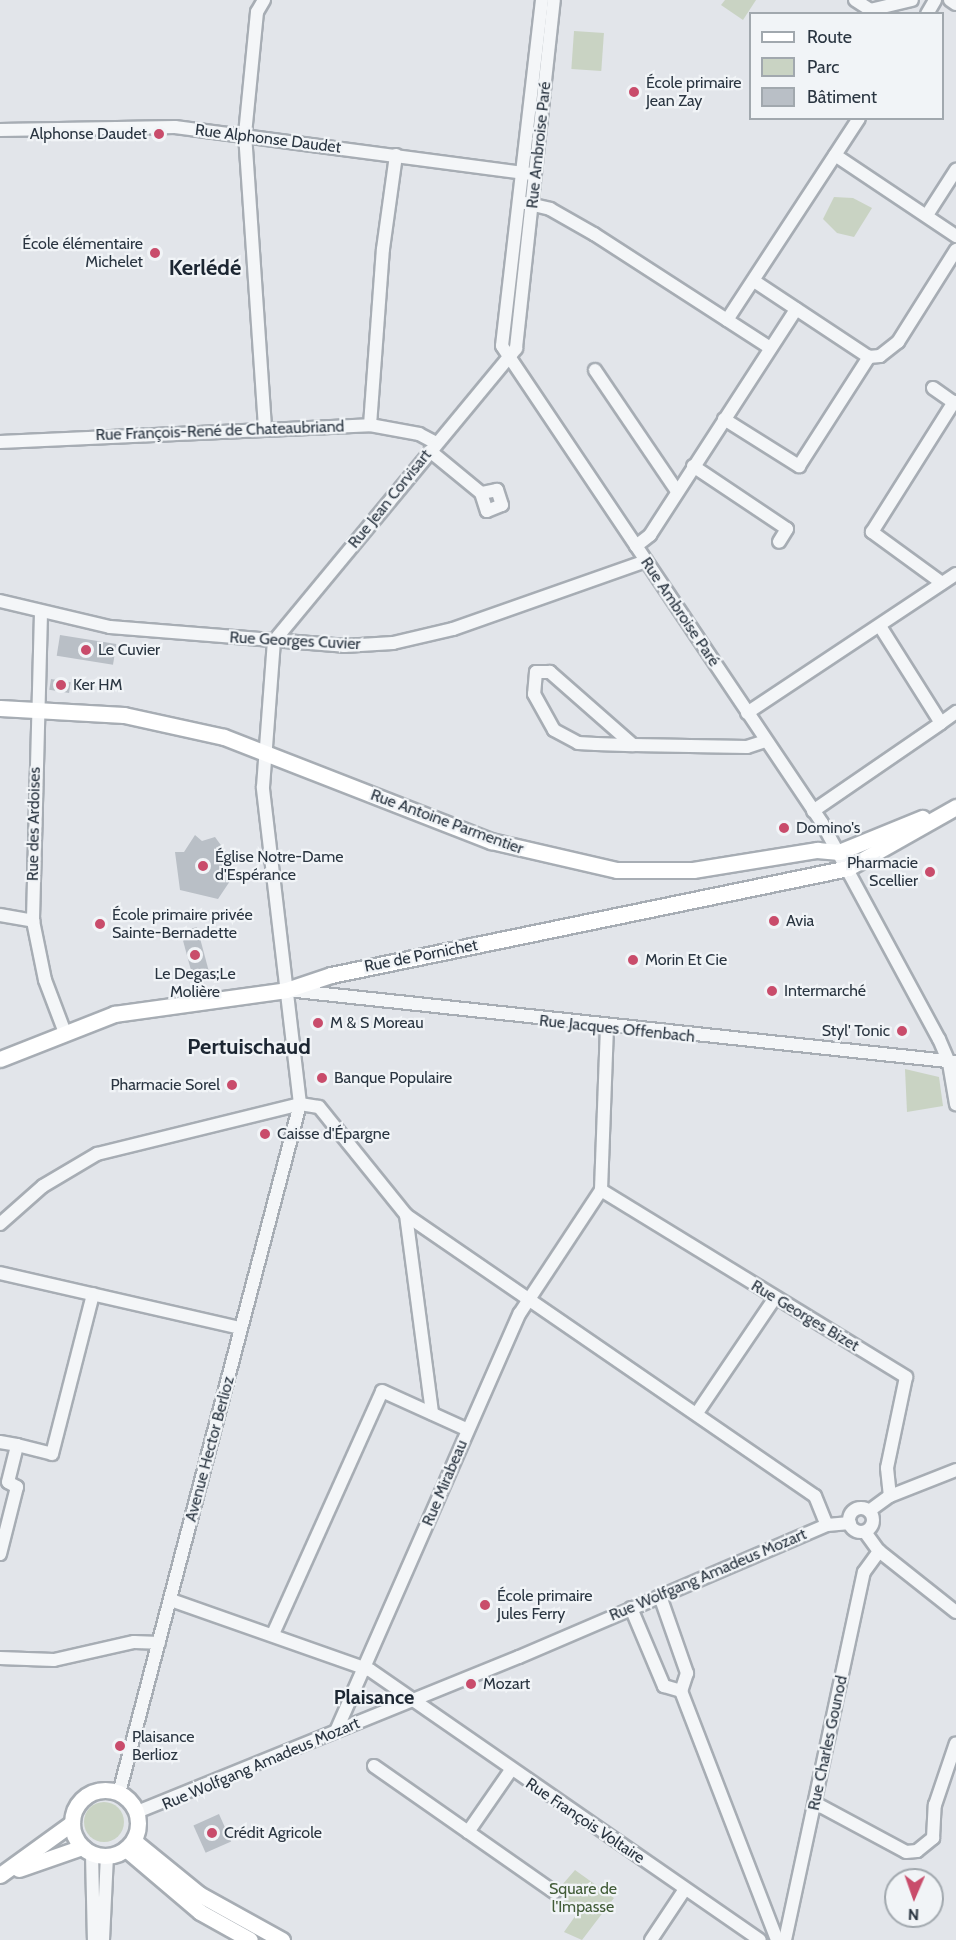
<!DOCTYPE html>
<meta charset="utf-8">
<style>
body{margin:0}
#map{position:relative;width:956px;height:1940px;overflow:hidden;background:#e2e5ea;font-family:Cabin,sans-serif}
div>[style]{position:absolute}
.green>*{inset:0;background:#c9d3c3;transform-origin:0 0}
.round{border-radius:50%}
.building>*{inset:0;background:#b9bfc6;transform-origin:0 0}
.roads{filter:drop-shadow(2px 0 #a7adb4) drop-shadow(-2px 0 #a7adb4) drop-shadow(0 2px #a7adb4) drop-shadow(0 -2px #a7adb4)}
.minor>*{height:12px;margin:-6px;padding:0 6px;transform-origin:6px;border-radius:6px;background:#f4f6f8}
.minor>.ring{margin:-6px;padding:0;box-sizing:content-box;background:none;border:12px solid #f4f6f8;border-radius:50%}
.major>*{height:15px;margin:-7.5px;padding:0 7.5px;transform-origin:7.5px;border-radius:7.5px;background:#fff}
.major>.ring{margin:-7.5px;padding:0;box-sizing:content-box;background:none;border:15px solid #fff;border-radius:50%}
.dots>*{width:16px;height:16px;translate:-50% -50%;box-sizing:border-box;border:3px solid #f1f4f7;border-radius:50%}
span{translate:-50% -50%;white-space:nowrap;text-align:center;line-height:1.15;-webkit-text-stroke:4.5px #f1f4f7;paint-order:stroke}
.poi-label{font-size:16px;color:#2a3541}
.left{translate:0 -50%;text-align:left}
.right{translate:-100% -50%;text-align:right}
.street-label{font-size:16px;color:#2a3541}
.park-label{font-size:16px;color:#425c38}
.quarter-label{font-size:20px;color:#1c2632;font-weight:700}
.district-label{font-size:22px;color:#1c2632;font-weight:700}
.legend{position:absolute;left:749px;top:12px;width:195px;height:108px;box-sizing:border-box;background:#f1f4f7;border:2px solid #a1a8ae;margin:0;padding:8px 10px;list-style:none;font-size:18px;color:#2a3541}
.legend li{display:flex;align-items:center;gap:12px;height:30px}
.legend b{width:30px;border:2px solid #a1a8ae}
.north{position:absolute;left:884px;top:1868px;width:60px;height:60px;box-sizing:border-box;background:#f1f4f7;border:2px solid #a1a8ae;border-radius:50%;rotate:182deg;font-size:16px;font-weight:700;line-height:24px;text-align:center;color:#2a3541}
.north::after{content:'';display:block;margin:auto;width:21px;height:27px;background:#c94c6b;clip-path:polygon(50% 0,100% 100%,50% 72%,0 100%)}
</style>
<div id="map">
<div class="green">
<i style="clip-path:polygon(725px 0,756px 0,743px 20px,721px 5px)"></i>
<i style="left:574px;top:31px;width:30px;height:38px;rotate:4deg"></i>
<i style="clip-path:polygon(834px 197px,853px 198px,872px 208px,854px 237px,837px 233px,823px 219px)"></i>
<i style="clip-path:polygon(905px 1069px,939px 1077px,943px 1106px,907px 1112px)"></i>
<i class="round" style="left:84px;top:1802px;width:40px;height:40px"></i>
<i style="clip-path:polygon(575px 1870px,614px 1898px,582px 1940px,564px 1932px,576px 1915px,564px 1905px,562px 1885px)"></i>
</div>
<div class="building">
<i style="left:60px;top:635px;width:57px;height:21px;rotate:9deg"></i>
<i style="left:51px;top:679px;width:20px;height:11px;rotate:9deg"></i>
<i style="clip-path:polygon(195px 835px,202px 841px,215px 837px,231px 859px,230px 881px,218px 899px,180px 890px,175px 852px,184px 852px)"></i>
<i style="left:197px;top:927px;width:53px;height:17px;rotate:75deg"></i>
<i style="left:219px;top:1814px;width:30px;height:28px;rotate:66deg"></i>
</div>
<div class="roads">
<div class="minor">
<i style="left:264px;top:0;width:14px;rotate:120deg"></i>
<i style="left:257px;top:12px;width:123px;rotate:95.6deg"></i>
<i style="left:245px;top:134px;width:293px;rotate:86.1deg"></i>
<i style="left:542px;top:0;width:348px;rotate:96.6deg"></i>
<i style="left:502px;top:346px;width:574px;rotate:56.14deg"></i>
<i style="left:822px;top:823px;width:246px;rotate:61.6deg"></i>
<i style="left:939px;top:1039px;width:26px;rotate:67deg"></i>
<i style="left:949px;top:1063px;width:42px;rotate:80.3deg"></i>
<i style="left:855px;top:0;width:24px;rotate:33deg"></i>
<i style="left:950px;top:0;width:7px;rotate:34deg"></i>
<i style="left:870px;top:10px;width:43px;rotate:-13.4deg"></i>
<i style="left:927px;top:14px;width:16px;rotate:-60deg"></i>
<i style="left:0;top:130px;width:175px;rotate:-1deg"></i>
<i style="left:175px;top:127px;width:359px;rotate:7.5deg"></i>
<i style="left:835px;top:155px;width:146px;rotate:33.8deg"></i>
<i style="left:525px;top:203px;width:26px;rotate:13deg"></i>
<i style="left:550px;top:209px;width:51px;rotate:29.6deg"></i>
<i style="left:594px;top:234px;width:210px;rotate:32.9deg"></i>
<i style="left:927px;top:215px;width:54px;rotate:-57.2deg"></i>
<i style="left:754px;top:281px;width:138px;rotate:33.5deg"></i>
<i style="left:869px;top:357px;width:11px;rotate:-5deg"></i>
<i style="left:880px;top:356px;width:23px;rotate:-38deg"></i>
<i style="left:898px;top:342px;width:109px;rotate:-57.8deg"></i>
<i style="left:727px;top:320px;width:241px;rotate:-56.8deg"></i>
<i style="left:595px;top:370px;width:146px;rotate:55.9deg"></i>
<i style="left:933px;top:388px;width:28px;rotate:35deg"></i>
<i style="left:724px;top:419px;width:89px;rotate:32.1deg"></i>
<i style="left:799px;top:466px;width:130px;rotate:-57.3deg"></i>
<i style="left:370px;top:425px;width:176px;rotate:-85.8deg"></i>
<i style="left:383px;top:249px;width:95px;rotate:-82.1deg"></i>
<i style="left:0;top:442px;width:370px;rotate:-2.6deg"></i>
<i style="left:370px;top:425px;width:50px;rotate:10.4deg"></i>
<i style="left:419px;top:434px;width:19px;rotate:28deg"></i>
<i style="left:430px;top:451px;width:66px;rotate:39.5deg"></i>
<i style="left:481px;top:493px;width:19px;rotate:72deg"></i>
<i style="left:487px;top:511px;width:16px;rotate:-22deg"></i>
<i style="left:502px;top:505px;width:16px;rotate:-108deg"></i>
<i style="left:497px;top:490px;width:16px;rotate:169deg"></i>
<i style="left:693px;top:466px;width:113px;rotate:33.8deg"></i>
<i style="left:787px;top:529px;width:15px;rotate:122deg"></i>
<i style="left:636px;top:546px;width:18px;rotate:-38deg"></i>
<i style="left:650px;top:535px;width:269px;rotate:-57.1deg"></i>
<i style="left:942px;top:583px;width:87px;rotate:-143.9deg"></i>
<i style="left:872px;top:532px;width:154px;rotate:-57.8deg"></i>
<i style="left:0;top:601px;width:113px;rotate:13.3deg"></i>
<i style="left:110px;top:627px;width:235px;rotate:4.6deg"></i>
<i style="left:344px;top:646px;width:49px;rotate:-3.5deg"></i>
<i style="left:393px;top:643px;width:62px;rotate:-13.1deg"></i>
<i style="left:453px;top:629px;width:205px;rotate:-19.4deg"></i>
<i style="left:41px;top:613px;width:308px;rotate:91.5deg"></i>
<i style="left:33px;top:921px;width:60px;rotate:78.5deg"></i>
<i style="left:45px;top:980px;width:53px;rotate:69.2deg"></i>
<i style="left:747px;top:713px;width:251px;rotate:-33.6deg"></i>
<i style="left:941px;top:723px;width:19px;rotate:-36deg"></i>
<i style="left:633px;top:745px;width:111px;rotate:-138.7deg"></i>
<i style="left:550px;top:672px;width:14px;rotate:180deg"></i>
<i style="left:536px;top:672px;width:22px;rotate:95deg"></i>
<i style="left:534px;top:694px;width:41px;rotate:60.9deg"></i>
<i style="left:554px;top:730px;width:27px;rotate:28deg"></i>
<i style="left:578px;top:743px;width:18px;rotate:3deg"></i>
<i style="left:596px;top:744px;width:37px;rotate:2deg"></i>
<i style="left:633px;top:745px;width:114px;rotate:1deg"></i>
<i style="left:747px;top:747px;width:19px;rotate:-18deg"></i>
<i style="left:813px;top:811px;width:155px;rotate:-34.5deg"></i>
<i style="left:941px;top:723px;width:115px;rotate:-122.2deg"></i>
<i style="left:0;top:915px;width:34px;rotate:10deg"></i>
<i style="left:287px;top:990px;width:673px;rotate:6.14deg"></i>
<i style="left:601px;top:1190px;width:358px;rotate:31.5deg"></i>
<i style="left:906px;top:1377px;width:93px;rotate:101.8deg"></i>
<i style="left:887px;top:1468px;width:28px;rotate:84deg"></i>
<i style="left:406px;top:1215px;width:200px;rotate:82.5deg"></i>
<i style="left:0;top:1224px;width:57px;rotate:-41.5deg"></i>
<i style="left:43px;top:1186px;width:63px;rotate:-30.7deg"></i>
<i style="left:97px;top:1154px;width:209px;rotate:-13.8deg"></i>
<i style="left:300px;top:1104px;width:19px;rotate:9deg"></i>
<i style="left:319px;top:1107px;width:139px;rotate:51.1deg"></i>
<i style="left:406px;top:1215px;width:496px;rotate:34.5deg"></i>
<i style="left:815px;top:1496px;width:31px;rotate:68deg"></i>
<i style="left:0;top:1273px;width:247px;rotate:12.9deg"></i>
<i style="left:697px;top:1413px;width:139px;rotate:-55.9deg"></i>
<i style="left:0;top:1442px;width:17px;rotate:10deg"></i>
<i class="ring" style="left:849px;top:1508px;width:12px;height:12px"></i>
<i style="left:869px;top:1511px;width:26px;rotate:-36deg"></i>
<i style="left:890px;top:1496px;width:71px;rotate:-21.5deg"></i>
<i style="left:865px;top:1532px;width:24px;rotate:54deg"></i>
<i style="left:879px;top:1551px;width:98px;rotate:38.4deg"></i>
<i style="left:0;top:1554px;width:69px;rotate:-75.8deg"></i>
<i style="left:17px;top:1487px;width:10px;rotate:-151deg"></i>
<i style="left:8px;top:1482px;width:38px;rotate:-76deg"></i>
<i style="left:17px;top:1445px;width:36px;rotate:14deg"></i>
<i style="left:52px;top:1454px;width:165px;rotate:-75.6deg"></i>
<i style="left:660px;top:1596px;width:82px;rotate:70.7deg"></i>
<i style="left:687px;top:1673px;width:19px;rotate:108deg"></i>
<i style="left:171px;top:1600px;width:211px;rotate:19.4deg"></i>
<i style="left:370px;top:1670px;width:474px;rotate:34.7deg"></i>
<i style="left:631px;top:1608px;width:85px;rotate:67.1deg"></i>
<i style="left:664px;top:1686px;width:18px;rotate:16deg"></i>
<i style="left:273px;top:1634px;width:266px;rotate:-65.8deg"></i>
<i style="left:382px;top:1391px;width:94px;rotate:24.4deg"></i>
<i style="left:0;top:1658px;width:54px;rotate:2.1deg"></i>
<i style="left:54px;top:1660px;width:82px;rotate:-12.7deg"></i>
<i style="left:134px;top:1642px;width:25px;rotate:2deg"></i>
<i style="left:681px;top:1691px;width:267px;rotate:68.9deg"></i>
<i style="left:337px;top:1729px;width:454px;rotate:-66.3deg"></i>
<i style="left:520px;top:1313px;width:147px;rotate:-56.6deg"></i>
<i style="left:601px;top:1190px;width:162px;rotate:-87.9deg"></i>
<i style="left:374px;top:1766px;width:220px;rotate:35deg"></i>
<i style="left:119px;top:1793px;width:712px;rotate:-75.28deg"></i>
<i style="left:300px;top:1104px;width:319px;rotate:-96.7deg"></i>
<i style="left:263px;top:787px;width:146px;rotate:-85.7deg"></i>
<i style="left:274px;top:641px;width:380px;rotate:-50.4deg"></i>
<i style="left:516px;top:348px;width:350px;rotate:-83.8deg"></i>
<i style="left:815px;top:1803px;width:103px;rotate:28.3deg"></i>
<i style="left:906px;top:1852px;width:11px;rotate:-5deg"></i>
<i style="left:917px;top:1851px;width:21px;rotate:-39deg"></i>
<i style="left:933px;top:1838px;width:33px;rotate:-87deg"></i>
<i style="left:935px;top:1805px;width:65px;rotate:-71.3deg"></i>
<i style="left:137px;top:1812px;width:412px;rotate:-22.1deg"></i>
<i style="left:519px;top:1657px;width:335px;rotate:-23.2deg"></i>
<i style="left:827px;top:1525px;width:23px;rotate:-5deg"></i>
<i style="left:468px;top:1832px;width:75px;rotate:-55.3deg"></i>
<i style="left:92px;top:1854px;width:86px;rotate:88.7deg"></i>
<i style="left:103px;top:1940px;width:84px;rotate:-87.3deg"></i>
<i style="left:651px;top:1940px;width:61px;rotate:-56.3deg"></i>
<i style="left:785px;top:1940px;width:376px;rotate:-77.9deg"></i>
<i style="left:864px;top:1572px;width:26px;rotate:-54deg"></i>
</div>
<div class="major">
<i style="left:0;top:708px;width:124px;rotate:3.2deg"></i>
<i style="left:124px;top:715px;width:102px;rotate:12.4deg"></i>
<i style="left:224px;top:737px;width:287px;rotate:21.3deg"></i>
<i style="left:491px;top:841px;width:129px;rotate:13deg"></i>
<i style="left:617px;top:870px;width:76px"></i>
<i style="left:693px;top:870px;width:126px;rotate:-9.2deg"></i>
<i style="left:817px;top:850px;width:22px;rotate:5deg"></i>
<i style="left:839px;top:852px;width:90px;rotate:-22.3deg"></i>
<i style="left:0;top:1059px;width:123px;rotate:-21.5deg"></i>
<i style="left:114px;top:1014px;width:174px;rotate:-7.9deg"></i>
<i style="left:286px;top:990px;width:47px;rotate:-18.4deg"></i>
<i style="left:331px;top:975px;width:528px;rotate:-11.69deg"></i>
<i style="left:848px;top:868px;width:124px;rotate:-29.5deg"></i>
<i class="ring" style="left:72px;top:1790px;width:51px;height:51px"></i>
<i style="left:134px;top:1841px;width:84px;rotate:39.2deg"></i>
<i style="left:199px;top:1894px;width:95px;rotate:29deg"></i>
<i style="left:126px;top:1849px;width:97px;rotate:40.4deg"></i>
<i style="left:200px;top:1912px;width:57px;rotate:29.2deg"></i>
<i style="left:19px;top:1869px;width:67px;rotate:-19.2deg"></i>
<i style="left:0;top:1875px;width:89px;rotate:-35.8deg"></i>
</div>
</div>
<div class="dots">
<i style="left:634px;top:92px;background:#c94c6b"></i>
<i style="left:159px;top:134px;background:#c94c6b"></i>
<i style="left:155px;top:253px;background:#c94c6b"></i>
<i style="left:86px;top:650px;background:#c94c6b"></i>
<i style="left:61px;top:685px;background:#c94c6b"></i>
<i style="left:784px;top:828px;background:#c94c6b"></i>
<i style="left:203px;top:866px;background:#c94c6b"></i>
<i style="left:930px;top:872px;background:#c94c6b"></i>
<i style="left:774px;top:921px;background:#c94c6b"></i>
<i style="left:100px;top:924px;background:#c94c6b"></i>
<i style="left:195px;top:955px;background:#c94c6b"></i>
<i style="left:633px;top:960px;background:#c94c6b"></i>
<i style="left:772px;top:991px;background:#c94c6b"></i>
<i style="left:318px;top:1023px;background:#c94c6b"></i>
<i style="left:902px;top:1031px;background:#c94c6b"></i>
<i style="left:322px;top:1078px;background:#c94c6b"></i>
<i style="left:232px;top:1085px;background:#c94c6b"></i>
<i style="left:265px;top:1134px;background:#c94c6b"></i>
<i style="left:485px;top:1605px;background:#c94c6b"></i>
<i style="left:471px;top:1684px;background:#c94c6b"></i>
<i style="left:120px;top:1746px;background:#c94c6b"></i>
<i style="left:212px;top:1833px;background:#c94c6b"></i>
</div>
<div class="poi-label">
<span class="left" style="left:646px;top:92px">École primaire<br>Jean Zay</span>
<span class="right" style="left:147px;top:134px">Alphonse Daudet</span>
<span class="right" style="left:143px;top:253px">École élémentaire<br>Michelet</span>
<span class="left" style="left:98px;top:650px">Le Cuvier</span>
<span class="left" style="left:73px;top:685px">Ker HM</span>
<span class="left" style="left:796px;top:828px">Domino's</span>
<span class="left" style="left:215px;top:866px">Église Notre-Dame<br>d'Espérance</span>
<span class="right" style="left:918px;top:872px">Pharmacie<br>Scellier</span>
<span class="left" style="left:112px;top:924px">École primaire privée<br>Sainte-Bernadette</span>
<span class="left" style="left:786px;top:921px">Avia</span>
<span class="left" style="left:645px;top:960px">Morin Et Cie</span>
<span style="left:195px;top:983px">Le Degas;Le<br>Molière</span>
<span class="left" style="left:784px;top:991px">Intermarché</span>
<span class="left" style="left:330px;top:1023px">M &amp; S Moreau</span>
<span class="right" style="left:890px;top:1031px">Styl' Tonic</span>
<span class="left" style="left:334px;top:1078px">Banque Populaire</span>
<span class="right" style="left:220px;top:1085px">Pharmacie Sorel</span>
<span class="left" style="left:277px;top:1134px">Caisse d'Épargne</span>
<span class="left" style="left:497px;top:1605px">École primaire<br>Jules Ferry</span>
<span class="left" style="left:483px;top:1684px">Mozart</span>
<span class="left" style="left:132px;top:1746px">Plaisance<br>Berlioz</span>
<span class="left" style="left:224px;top:1833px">Crédit Agricole</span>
</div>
<div class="street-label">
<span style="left:268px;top:139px;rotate:7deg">Rue Alphonse Daudet</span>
<span style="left:539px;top:145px;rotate:-84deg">Rue Ambroise Paré</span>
<span style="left:220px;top:431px;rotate:-2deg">Rue François-René de Chateaubriand</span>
<span style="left:390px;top:499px;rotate:-51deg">Rue Jean Corvisart</span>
<span style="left:680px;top:612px;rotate:56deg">Rue Ambroise Paré</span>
<span style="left:295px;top:641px;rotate:3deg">Rue Georges Cuvier</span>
<span style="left:447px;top:822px;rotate:20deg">Rue Antoine Parmentier</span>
<span style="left:34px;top:824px;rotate:-89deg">Rue des Ardoises</span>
<span style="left:421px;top:956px;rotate:-11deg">Rue de Pornichet</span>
<span style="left:617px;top:1029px;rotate:6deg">Rue Jacques Offenbach</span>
<span style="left:805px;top:1316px;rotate:31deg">Rue Georges Bizet</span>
<span style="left:210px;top:1449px;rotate:-75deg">Avenue Hector Berlioz</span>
<span style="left:445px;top:1483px;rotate:-67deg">Rue Mirabeau</span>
<span style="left:708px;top:1575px;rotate:-23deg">Rue Wolfgang Amadeus Mozart</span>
<span style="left:828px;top:1743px;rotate:-78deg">Rue Charles Gounod</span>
<span style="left:261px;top:1764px;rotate:-23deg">Rue Wolfgang Amadeus Mozart</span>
<span style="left:585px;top:1821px;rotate:34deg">Rue François Voltaire</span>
</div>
<div class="park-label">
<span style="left:583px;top:1898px">Square de<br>l'Impasse</span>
</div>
<div class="quarter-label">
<span style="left:374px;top:1697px">Plaisance</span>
</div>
<div class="district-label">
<span style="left:205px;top:268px">Kerlédé</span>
<span style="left:249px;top:1047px">Pertuischaud</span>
</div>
<ul class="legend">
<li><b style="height:8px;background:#fff"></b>Route</li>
<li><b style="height:16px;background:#c9d3c3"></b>Parc</li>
<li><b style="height:16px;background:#b9bfc6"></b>Bâtiment</li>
</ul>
<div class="north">N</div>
</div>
